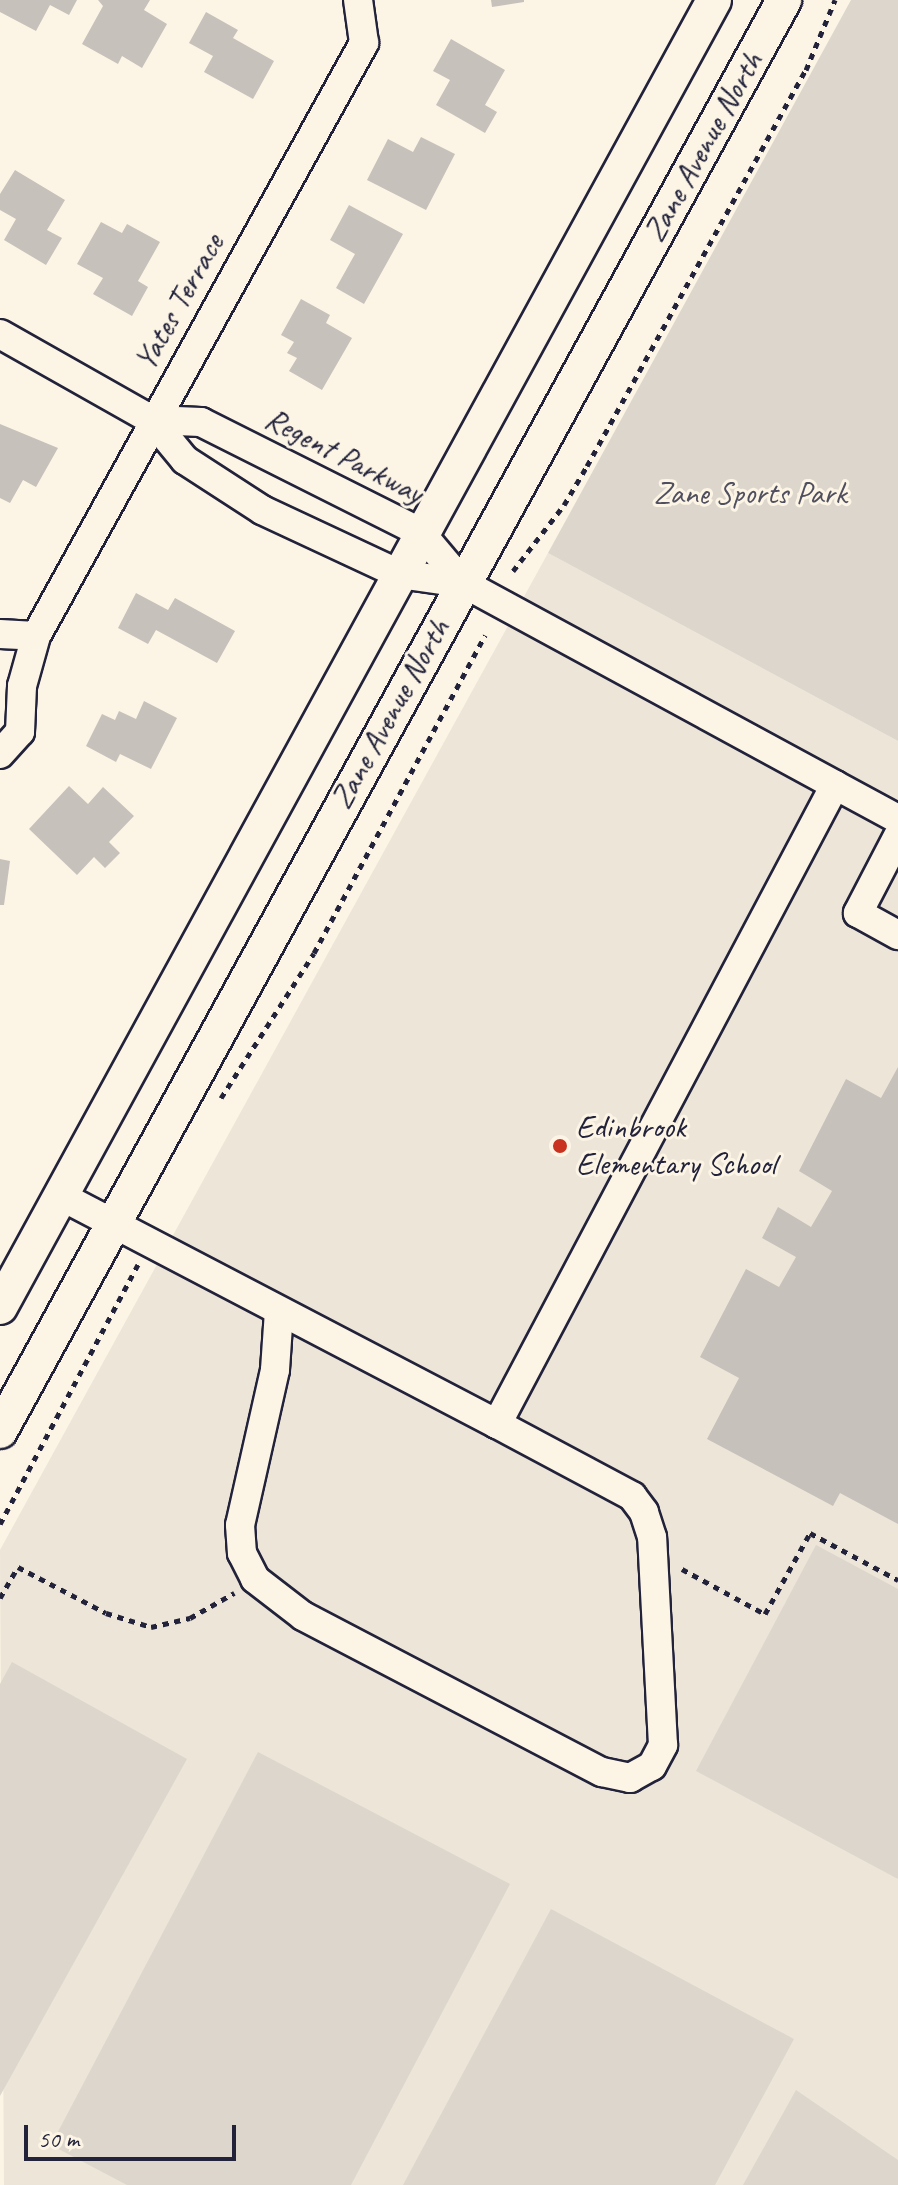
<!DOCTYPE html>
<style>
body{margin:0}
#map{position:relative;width:898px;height:2185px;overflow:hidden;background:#fcf5e5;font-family:Caveat,sans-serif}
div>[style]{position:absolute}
.built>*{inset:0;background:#ece5d8}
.green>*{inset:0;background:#dcd6cc}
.building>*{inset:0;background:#c6c1bb}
.path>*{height:5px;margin-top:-2.5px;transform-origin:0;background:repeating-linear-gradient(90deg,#22223b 0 6px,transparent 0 12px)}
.roads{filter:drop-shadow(2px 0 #22223b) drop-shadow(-2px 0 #22223b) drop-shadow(0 2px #22223b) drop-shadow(0 -2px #22223b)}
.minor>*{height:28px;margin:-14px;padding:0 14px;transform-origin:14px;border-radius:14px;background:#fcf5e5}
.major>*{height:34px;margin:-17px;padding:0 17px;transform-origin:17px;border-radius:17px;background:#fcf5e5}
.dots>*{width:22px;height:22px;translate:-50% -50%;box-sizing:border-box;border:4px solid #fcf5e5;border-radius:50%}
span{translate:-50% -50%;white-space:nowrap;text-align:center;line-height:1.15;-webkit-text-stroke:6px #fcf5e5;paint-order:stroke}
.street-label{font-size:32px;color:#22223b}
.park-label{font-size:32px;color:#504f5f}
.poi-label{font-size:32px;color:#22223b}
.left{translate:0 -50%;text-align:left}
.scale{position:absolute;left:24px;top:2125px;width:212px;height:36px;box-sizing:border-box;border:4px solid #22223b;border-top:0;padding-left:10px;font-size:24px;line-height:28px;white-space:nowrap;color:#22223b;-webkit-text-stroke:6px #fcf5e5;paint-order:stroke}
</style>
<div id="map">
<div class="built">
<i style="clip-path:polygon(548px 553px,898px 741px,898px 2185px,4px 2185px,0 1550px)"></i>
</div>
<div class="green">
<i style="clip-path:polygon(851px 0,898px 0,898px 741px,548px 553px)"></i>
<i style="clip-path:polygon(816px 1545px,898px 1589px,898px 1879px,696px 1771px)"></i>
<i style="clip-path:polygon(12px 1662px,187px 1759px,0 2096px,0 1684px)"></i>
<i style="clip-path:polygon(258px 1752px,510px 1884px,351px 2185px,127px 2185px,51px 2145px)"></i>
<i style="clip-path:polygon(551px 1909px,794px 2039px,715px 2185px,403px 2185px)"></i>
<i style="clip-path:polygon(796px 2090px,898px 2160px,898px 2185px,743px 2185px)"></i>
</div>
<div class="building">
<i style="clip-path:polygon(0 0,77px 0,69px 15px,50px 5px,36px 31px,0 12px)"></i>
<i style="clip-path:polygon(98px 0,150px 0,144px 10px,167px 24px,142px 68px,122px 56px,118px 64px,82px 44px,103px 6px)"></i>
<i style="clip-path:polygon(491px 0,524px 0,524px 2px,492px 7px)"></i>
<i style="clip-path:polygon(206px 12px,238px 30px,233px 38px,274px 61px,253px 99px,204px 72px,213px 56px,189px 43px)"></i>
<i style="clip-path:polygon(451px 39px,505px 70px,485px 105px,497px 112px,485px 133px,436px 105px,450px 80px,433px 71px)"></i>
<i style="clip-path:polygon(421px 137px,455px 154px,426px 210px,367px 180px,388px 139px,413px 152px)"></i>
<i style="clip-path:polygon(15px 170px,65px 200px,47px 230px,62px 238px,46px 265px,4px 240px,16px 219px,0 210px,0 194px)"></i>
<i style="clip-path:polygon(349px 205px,403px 234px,364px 304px,336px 288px,355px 254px,330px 240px)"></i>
<i style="clip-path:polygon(101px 222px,122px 233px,127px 224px,160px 242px,138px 281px,148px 287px,132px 316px,93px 294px,103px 278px,77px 264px)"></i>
<i style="clip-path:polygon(301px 299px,330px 315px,326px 323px,352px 338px,322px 390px,289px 371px,297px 358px,287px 353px,294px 342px,281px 335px)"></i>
<i style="clip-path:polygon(0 424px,58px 448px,36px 487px,23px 480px,10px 503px,0 498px)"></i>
<i style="clip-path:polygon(136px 593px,168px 610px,175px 598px,235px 631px,217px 663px,156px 630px,148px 644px,118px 628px)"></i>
<i style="clip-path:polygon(144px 701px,177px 718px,151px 769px,120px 754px,116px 762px,86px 746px,102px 714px,115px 720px,119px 711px,136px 719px)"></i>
<i style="clip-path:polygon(69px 786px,88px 804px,103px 787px,134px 816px,109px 842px,120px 853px,105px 868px,94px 857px,77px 875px,29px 829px)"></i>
<i style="clip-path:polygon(0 859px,10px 861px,4px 905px,0 905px)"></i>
<i style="clip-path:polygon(898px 1067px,898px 1524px,840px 1493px,833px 1506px,707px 1439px,739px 1378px,700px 1357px,746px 1269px,779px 1287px,796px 1257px,762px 1238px,778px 1207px,811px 1227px,832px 1191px,799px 1171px,846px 1079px,881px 1098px)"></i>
</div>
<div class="path">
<i style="left:513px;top:571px;width:83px;rotate:-52.3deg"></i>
<i style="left:564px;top:505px;width:45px;rotate:-59.5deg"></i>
<i style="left:587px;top:466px;width:453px;rotate:-61.1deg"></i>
<i style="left:806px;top:70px;width:76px;rotate:-67.5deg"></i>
<i style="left:221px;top:1098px;width:172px;rotate:-57.3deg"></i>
<i style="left:314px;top:953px;width:361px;rotate:-61.7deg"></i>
<i style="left:0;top:1524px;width:294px;rotate:-62deg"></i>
<i style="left:682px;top:1569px;width:94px;rotate:28.5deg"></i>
<i style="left:765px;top:1614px;width:93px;rotate:-60.9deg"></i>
<i style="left:810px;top:1533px;width:100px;rotate:28.1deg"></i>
<i style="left:0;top:1598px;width:36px;rotate:-60deg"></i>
<i style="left:18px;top:1567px;width:99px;rotate:27.6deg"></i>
<i style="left:106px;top:1613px;width:47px;rotate:17.3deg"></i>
<i style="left:151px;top:1627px;width:40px;rotate:-13deg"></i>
<i style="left:190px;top:1618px;width:51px;rotate:-29.6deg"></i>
</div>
<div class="roads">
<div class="minor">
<i style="left:0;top:334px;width:175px;rotate:29.5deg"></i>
<i style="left:152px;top:420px;width:52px;rotate:50.5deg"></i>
<i style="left:185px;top:460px;width:92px;rotate:33deg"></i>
<i style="left:262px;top:510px;width:151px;rotate:25deg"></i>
<i style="left:399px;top:574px;width:65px;rotate:8deg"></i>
<i style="left:463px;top:583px;width:423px;rotate:28.5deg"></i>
<i style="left:835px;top:785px;width:723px;rotate:117.88deg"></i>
<i style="left:497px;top:1424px;width:493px;rotate:-152.4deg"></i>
<i style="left:152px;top:420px;width:49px;rotate:2.3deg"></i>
<i style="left:201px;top:422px;width:245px;rotate:26.7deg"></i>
<i style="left:420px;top:532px;width:67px;rotate:49.9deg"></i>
<i style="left:0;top:634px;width:36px;rotate:3deg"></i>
<i style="left:0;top:754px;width:30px;rotate:-48deg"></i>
<i style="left:20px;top:732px;width:46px;rotate:-87.5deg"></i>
<i style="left:22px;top:686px;width:52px;rotate:-74.4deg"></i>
<i style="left:36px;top:636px;width:678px;rotate:-61.05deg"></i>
<i style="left:364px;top:43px;width:43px;rotate:-97.9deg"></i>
<i style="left:835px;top:785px;width:72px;rotate:28.4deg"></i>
<i style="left:898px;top:836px;width:87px;rotate:117.5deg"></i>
<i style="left:858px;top:913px;width:46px;rotate:28.8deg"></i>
<i style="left:279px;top:1311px;width:59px;rotate:93.9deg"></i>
<i style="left:275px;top:1370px;width:159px;rotate:102.7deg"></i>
<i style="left:240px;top:1525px;width:28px;rotate:86deg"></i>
<i style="left:242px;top:1553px;width:29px;rotate:63deg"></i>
<i style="left:255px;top:1579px;width:61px;rotate:37.6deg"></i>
<i style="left:303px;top:1616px;width:337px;rotate:27.6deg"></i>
<i style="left:602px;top:1772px;width:29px;rotate:12deg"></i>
<i style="left:630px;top:1778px;width:25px;rotate:-29deg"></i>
<i style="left:652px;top:1766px;width:24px;rotate:-62deg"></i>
<i style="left:663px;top:1745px;width:208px;rotate:-93deg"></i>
<i style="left:652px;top:1537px;width:26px;rotate:-108deg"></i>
<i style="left:644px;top:1512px;width:20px;rotate:-127deg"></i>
<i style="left:632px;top:1496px;width:153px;rotate:-151.9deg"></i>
</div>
<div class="major">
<i style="left:0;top:1307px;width:1489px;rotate:-61.35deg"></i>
<i style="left:0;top:1431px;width:1632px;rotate:-61.28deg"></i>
</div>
</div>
<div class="dots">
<i style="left:560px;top:1146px;background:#c8321e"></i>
</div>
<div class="street-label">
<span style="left:703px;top:147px;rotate:-61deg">Zane Avenue North</span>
<span style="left:179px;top:302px;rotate:-61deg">Yates Terrace</span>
<span style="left:344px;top:456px;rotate:27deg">Regent Parkway</span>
<span style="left:390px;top:714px;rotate:-61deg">Zane Avenue North</span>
</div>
<div class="park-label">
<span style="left:750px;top:493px">Zane Sports Park</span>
</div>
<div class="poi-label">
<span class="left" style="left:576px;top:1146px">Edinbrook<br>Elementary School</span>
</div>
<div class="scale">50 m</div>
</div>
